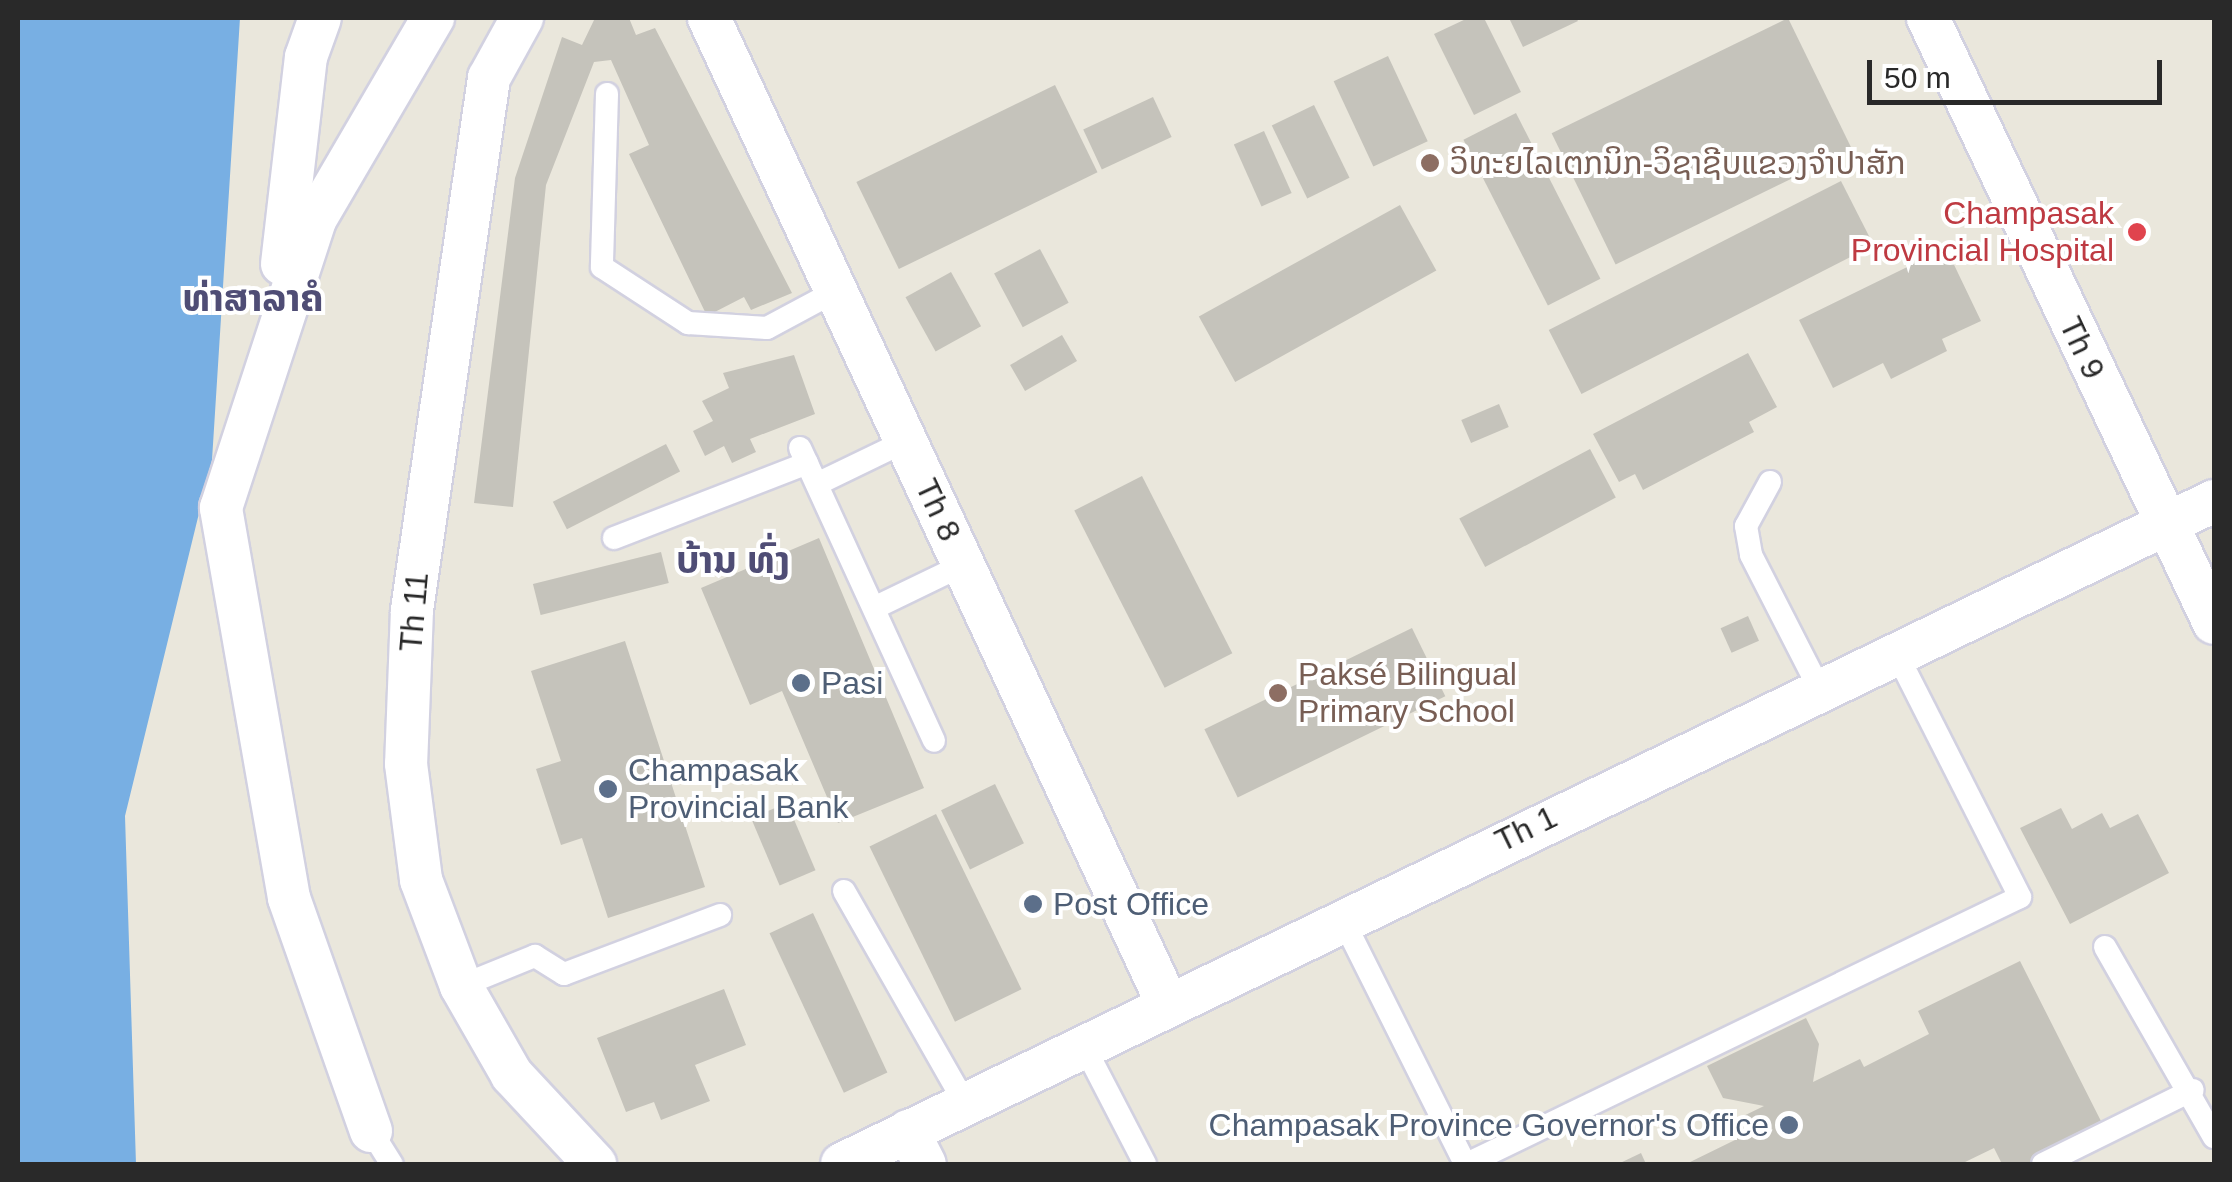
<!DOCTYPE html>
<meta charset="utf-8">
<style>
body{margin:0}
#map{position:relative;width:2232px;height:1182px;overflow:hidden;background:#eae7dc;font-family:Arial,"Noto Sans Lao",sans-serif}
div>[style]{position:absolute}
.water>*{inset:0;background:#78afe3}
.building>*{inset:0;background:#c5c3bb;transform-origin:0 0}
.roads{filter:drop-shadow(2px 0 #d2d1e0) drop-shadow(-2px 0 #d2d1e0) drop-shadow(0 2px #d2d1e0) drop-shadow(0 -2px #d2d1e0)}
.service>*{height:22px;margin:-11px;padding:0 11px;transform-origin:11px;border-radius:11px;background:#fff}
.minor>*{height:42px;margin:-21px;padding:0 21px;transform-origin:21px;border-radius:21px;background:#fff}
.dots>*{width:28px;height:28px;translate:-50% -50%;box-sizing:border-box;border:5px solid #fff;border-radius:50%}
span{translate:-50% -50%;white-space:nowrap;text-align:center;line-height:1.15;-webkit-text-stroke:8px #fff;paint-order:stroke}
.education-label{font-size:32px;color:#785e54}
.left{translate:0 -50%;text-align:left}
.health-label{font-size:32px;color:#be3a42}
.right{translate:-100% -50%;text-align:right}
.street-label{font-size:32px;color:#292929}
.service-label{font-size:32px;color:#4e5e75}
.quarter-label{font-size:38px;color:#4f4d75;font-weight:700}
.frame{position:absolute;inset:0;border:20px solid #292929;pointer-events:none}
.scale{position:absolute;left:1867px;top:60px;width:295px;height:45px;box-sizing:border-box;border:5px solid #292929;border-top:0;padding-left:12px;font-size:30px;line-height:35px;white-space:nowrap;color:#292929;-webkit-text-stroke:8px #fff;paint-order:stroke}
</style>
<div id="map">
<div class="water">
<i style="clip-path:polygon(18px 18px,240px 18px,212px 460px,125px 816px,136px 1164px,18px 1164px)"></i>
</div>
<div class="building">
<i style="clip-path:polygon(595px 18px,629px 18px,636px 35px,655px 28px,792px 293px,751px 310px,744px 297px,707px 316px,629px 154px,649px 145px,611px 60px,594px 62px,546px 185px,513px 507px,474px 503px,515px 178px,562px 37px,582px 45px)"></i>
<i style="clip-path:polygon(1468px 18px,1484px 18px,1521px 92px,1474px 115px,1434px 34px)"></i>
<i style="clip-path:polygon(1509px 18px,1576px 18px,1578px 21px,1523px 47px)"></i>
<i style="left:1788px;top:18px;width:146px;height:263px;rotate:64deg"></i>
<i style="left:1388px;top:56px;width:94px;height:60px;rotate:65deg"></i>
<i style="left:1055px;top:85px;width:97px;height:221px;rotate:64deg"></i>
<i style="left:1153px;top:97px;width:44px;height:77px;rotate:65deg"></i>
<i style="left:1314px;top:105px;width:81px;height:47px;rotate:64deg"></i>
<i style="left:1516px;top:113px;width:186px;height:59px;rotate:63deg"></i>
<i style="left:1264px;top:131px;width:68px;height:33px;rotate:66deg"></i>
<i style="left:1841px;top:181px;width:72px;height:328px;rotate:63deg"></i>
<i style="left:1400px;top:205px;width:75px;height:230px;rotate:61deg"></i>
<i style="clip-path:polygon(1946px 248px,1981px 321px,1942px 339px,1947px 351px,1891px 379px,1883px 363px,1833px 388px,1799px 320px)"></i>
<i style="left:1040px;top:249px;width:61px;height:52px;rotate:62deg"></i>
<i style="left:951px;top:272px;width:62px;height:52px;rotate:61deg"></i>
<i style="left:1062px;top:335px;width:30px;height:60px;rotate:60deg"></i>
<i style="clip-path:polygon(1748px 353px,1777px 407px,1749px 422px,1754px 432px,1643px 490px,1635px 474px,1619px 482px,1593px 434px)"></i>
<i style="clip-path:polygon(794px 355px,815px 414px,750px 439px,756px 452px,732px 463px,724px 446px,705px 456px,693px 431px,713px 421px,702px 401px,729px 388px,723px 373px)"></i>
<i style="left:1499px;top:404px;width:25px;height:41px;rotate:67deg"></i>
<i style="left:666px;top:444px;width:31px;height:127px;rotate:63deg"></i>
<i style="left:1590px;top:449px;width:55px;height:148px;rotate:62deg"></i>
<i style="left:1142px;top:476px;width:199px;height:76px;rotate:63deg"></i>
<i style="clip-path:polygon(819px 538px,924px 788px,838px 823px,782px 691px,750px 705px,701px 588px)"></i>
<i style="left:661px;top:552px;width:32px;height:132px;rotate:76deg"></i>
<i style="left:1748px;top:616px;width:27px;height:30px;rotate:66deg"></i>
<i style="left:1412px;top:628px;width:76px;height:231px;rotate:64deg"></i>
<i style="clip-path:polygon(625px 641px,705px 887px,608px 918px,582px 838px,561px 845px,536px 769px,561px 761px,531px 671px)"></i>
<i style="left:995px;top:784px;width:66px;height:60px;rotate:64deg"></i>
<i style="left:787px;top:803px;width:73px;height:39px;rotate:67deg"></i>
<i style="clip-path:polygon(2061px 808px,2072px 829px,2102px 813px,2110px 828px,2138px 814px,2169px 873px,2070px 924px,2020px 828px)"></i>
<i style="left:936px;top:814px;width:195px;height:74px;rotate:64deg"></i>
<i style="left:813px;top:913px;width:176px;height:48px;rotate:65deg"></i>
<i style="clip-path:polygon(2020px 961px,2105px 1129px,2032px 1164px,2002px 1164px,1994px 1148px,1961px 1164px,1686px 1164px,1735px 1140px,1727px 1124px,1764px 1106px,1723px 1098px,1707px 1066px,1806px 1018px,1819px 1044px,1813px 1082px,1860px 1059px,1864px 1067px,1929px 1034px,1918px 1011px)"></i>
<i style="clip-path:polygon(724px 989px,746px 1045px,695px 1065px,710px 1101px,661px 1120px,654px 1102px,626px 1112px,597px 1038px)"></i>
<i style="clip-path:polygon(1641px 1153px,1646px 1164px,1618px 1164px)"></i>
</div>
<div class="roads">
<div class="service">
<i style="left:607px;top:94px;width:173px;rotate:91.7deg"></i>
<i style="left:602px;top:267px;width:103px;rotate:33.1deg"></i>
<i style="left:688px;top:323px;width:79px;rotate:3.6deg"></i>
<i style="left:767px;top:328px;width:78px;rotate:-28.2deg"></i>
<i style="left:800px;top:448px;width:322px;rotate:65.4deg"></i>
<i style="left:1770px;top:482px;width:50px;rotate:118.6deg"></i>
<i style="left:1746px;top:526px;width:29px;rotate:80deg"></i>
<i style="left:1751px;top:555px;width:149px;rotate:62.9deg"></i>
<i style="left:817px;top:484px;width:99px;rotate:-25.8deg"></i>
<i style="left:614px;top:538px;width:207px;rotate:-21.2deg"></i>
<i style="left:874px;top:608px;width:99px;rotate:-25.8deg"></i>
<i style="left:844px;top:891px;width:246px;rotate:60.3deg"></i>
<i style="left:1342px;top:918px;width:275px;rotate:63.4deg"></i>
<i style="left:2105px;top:947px;width:219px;rotate:60.2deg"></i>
<i style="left:461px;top:986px;width:80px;rotate:-22.1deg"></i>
<i style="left:535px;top:956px;width:34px;rotate:32deg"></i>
<i style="left:564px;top:974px;width:167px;rotate:-20.7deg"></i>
<i style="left:1086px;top:1050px;width:128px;rotate:62.6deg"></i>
<i style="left:371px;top:1131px;width:39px;rotate:58deg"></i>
<i style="left:1467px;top:1164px;width:614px;rotate:-25.77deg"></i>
<i style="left:2020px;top:897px;width:274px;rotate:-116.9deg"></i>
<i style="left:2043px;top:1164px;width:167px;rotate:-26.3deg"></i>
</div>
<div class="minor">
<i style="left:522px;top:18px;width:68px;rotate:118.8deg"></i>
<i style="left:489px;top:78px;width:538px;rotate:98.24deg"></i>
<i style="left:412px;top:610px;width:154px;rotate:92.2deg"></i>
<i style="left:406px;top:764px;width:117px;rotate:82.6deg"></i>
<i style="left:421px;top:880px;width:113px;rotate:69.3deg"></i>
<i style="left:461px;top:986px;width:103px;rotate:60.2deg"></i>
<i style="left:512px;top:1075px;width:122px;rotate:47deg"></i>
<i style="left:709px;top:18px;width:1086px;rotate:65.06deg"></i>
<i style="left:1928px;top:18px;width:669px;rotate:64.7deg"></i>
<i style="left:282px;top:264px;width:208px;rotate:-83.4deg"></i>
<i style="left:306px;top:57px;width:41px;rotate:-70.3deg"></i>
<i style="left:371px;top:1131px;width:247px;rotate:-109.4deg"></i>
<i style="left:289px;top:898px;width:396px;rotate:-99.9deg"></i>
<i style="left:221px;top:508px;width:305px;rotate:-71.9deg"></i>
<i style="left:316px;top:218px;width:232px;rotate:-59.7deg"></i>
<i style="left:908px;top:1131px;width:37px;rotate:63deg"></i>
<i style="left:842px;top:1164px;width:1524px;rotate:-25.79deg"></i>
</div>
</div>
<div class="dots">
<i style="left:1430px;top:163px;background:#8d6e63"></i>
<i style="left:2137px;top:232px;background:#e0444e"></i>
<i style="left:801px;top:683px;background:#5c6f8a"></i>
<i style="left:1278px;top:693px;background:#8d6e63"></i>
<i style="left:608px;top:789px;background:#5c6f8a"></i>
<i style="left:1033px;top:904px;background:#5c6f8a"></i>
<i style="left:1789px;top:1125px;background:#5c6f8a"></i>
</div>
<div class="education-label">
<span class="left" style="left:1450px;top:163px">ວິທະຍໄລເຕກນິກ-ວິຊາຊີບແຂວງຈໍາປາສັກ</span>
<span class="left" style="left:1298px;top:693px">Paksé Bilingual<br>Primary School</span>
</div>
<div class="health-label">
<span class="right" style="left:2114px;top:232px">Champasak<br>Provincial Hospital</span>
</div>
<div class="street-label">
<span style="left:2082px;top:348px;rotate:65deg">Th 9</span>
<span style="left:938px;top:510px;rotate:65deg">Th 8</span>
<span style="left:414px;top:612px;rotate:-85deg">Th 11</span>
<span style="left:1526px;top:829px;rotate:-26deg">Th 1</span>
</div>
<div class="service-label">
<span class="left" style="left:821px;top:683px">Pasi</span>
<span class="left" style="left:628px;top:789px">Champasak<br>Provincial Bank</span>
<span class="left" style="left:1053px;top:904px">Post Office</span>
<span class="right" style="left:1769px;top:1125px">Champasak Province Governor's Office</span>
</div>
<div class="quarter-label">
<span style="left:253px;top:299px">ທ່າສາລາຄໍ</span>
<span style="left:733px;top:561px">ບ້ານ ທົ່ງ</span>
</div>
<div class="frame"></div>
<div class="scale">50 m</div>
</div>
